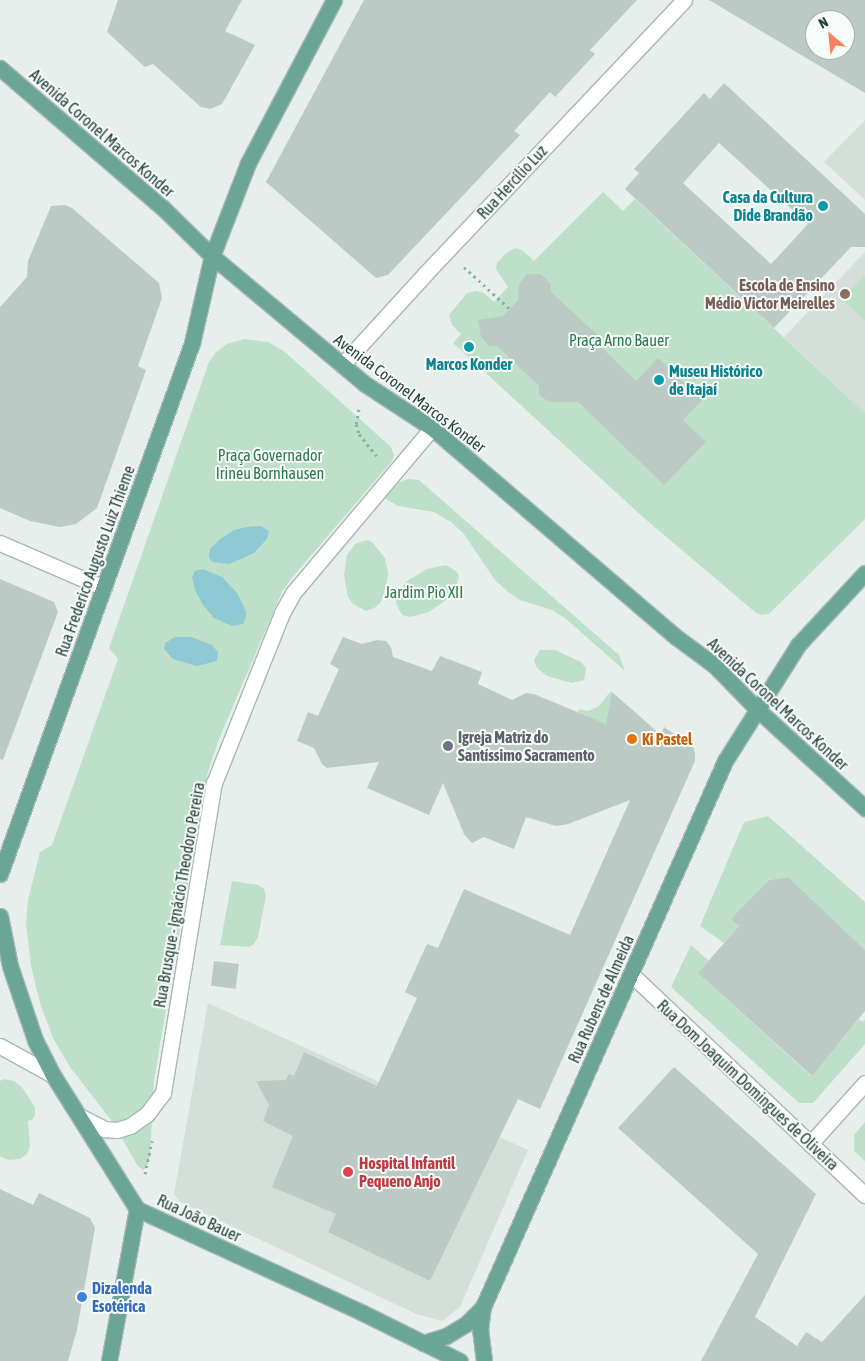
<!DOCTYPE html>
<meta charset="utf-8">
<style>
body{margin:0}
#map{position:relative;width:865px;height:1361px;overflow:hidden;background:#e6efeb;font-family:"Asap Condensed",sans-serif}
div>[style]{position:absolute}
.built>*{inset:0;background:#d4dfda}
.green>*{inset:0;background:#bfe0c8}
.water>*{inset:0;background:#8ec9d4}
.building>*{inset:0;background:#bbcac4;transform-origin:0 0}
.path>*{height:3px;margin-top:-1.5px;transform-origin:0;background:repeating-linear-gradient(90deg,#86b3a5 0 2.5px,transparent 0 6.5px)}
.roads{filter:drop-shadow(1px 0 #a8b8b2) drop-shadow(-1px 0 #a8b8b2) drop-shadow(0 1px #a8b8b2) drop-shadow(0 -1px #a8b8b2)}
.minor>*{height:15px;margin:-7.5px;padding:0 7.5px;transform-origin:7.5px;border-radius:7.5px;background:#fff}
.major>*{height:15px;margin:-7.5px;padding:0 7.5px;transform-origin:7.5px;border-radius:7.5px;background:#6aa596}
.dots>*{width:14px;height:14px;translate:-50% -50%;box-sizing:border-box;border:2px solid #f7fbf9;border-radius:50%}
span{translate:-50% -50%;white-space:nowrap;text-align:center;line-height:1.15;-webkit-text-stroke:4px #f7fbf9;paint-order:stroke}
.street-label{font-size:16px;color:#24423a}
.culture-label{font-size:16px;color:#0d838f;font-weight:700}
.right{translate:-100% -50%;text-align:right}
.left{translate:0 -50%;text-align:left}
.education-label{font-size:16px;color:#785e54;font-weight:700}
.park-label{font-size:16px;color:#2d7a4b}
.worship-label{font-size:16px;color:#5b616d;font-weight:700}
.food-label{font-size:16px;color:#c56008;font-weight:700}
.health-label{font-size:16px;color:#be3a42;font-weight:700}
.shop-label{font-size:16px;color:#366cbe;font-weight:700}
.north{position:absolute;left:805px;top:10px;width:50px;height:50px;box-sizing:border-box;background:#f7fbf9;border:1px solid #a3b1ad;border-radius:50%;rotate:332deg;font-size:14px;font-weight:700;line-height:20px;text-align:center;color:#24423a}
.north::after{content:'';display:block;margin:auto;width:18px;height:22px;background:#f4845f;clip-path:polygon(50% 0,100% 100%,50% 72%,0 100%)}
</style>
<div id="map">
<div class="built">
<i style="clip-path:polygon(865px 120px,865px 200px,824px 162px)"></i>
<i style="clip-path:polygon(865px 252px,865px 413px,784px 337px)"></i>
<i style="clip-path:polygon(208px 1003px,528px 1150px,460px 1307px,442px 1321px,416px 1314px,179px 1201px,174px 1194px)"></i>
</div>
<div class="green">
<i style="clip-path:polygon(603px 192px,623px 211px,635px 199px,865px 413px,865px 519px,769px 614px,761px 615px,755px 612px,644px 518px,453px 343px,461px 334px,452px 325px,449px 315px,467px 293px,477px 291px,484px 293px,494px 302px,508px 287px,496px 269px,497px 263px,505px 254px,515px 248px,522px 250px,534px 261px)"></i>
<i style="clip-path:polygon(865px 275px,865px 321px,842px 299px)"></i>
<i style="clip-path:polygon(244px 339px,268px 342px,285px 352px,391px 447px,394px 455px,392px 461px,291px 579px,282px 592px,219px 739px,207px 775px,160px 1044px,154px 1081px,150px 1156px,146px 1168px,143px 1170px,137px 1165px,114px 1124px,70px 1067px,53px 1038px,40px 1003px,31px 966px,26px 924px,28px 900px,40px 852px,52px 845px,118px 659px,109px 648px,209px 362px,216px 352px,227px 344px)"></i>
<i style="clip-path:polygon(408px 479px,419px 480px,619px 655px,625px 671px,565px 618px,552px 610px,520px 600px,508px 592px,495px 580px,464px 534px,451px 522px,434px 512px,398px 506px,384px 498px,398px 483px)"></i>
<i style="clip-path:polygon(367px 540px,372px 542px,385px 558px,388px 573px,387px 582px,381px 602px,376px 607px,366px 611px,353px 604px,348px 597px,344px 575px,347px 555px,355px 544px)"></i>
<i style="clip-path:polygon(446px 565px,456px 571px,459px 576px,455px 592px,449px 598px,429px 612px,410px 617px,402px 615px,396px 604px,396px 596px,407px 581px,427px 569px)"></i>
<i style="clip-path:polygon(540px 650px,555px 650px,581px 662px,586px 668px,584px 680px,572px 683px,547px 676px,537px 668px,534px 660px)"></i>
<i style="clip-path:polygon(610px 692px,612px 692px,606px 727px,578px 712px,579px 709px,588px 711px,599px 706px)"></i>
<i style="clip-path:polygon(768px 816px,865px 902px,865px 950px,787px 877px,769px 880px,732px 919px,739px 926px,724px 943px,700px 926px,744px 822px)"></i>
<i style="clip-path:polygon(232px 881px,258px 885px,264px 889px,266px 896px,258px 937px,254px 944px,248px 947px,220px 945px)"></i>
<i style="clip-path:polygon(691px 945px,709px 961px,698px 973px,811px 1076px,859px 1019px,862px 1022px,865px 1019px,865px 1044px,813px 1103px,799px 1103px,671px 987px)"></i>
<i style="clip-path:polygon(4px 1079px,14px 1081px,21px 1086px,35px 1107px,35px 1115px,32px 1120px,28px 1121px,30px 1146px,27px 1154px,20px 1159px,9px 1160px,0 1156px,0 1081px)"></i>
<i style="clip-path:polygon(865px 1122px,865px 1161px,854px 1151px,854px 1135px)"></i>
</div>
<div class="water">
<i style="clip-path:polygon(261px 526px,269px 531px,267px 539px,254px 553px,229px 564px,212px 562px,209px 557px,210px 549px,219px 540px,234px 530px,247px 527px)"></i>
<i style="clip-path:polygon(203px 569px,222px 577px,237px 593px,246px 611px,246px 617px,243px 624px,232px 626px,214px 618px,203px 605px,195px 590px,192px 577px,195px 571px)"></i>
<i style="clip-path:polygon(175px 637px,191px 637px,212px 645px,218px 652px,217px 661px,197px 666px,173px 659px,164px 649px,165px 643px)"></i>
</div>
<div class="building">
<i style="clip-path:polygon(118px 0,242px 0,225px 31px,255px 45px,222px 104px,210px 109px,201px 107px,153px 64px,145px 67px,107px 32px)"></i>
<i style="clip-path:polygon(364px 0,637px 0,590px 50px,595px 54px,555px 97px,550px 92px,514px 131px,520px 135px,388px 275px,376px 278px,266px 182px)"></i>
<i style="clip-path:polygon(evenodd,709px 0,865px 0,865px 93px,808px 59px,709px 0,815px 20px,845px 20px,845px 50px,815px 50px,815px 20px)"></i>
<i style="clip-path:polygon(evenodd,724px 83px,865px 214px,865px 247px,851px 247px,774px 328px,625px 189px,639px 173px,634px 169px,704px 93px,710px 99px,724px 83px,719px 143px,808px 224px,771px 264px,683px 183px,719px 143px)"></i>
<i style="clip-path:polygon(65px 205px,72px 208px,159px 283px,162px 298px,138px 366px,146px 370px,97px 508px,76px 524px,60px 527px,30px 521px,0 508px,0 307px,27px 277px,28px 261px,51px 206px)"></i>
<i style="clip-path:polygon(527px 274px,541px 274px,551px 284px,551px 292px,604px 341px,599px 345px,636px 381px,658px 358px,702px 400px,683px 420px,706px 442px,664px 485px,578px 402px,549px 402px,539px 395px,539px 386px,497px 346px,489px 346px,481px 337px,478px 320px,503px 316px,518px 300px,519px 284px)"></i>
<i style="clip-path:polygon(0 579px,54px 602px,58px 612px,3px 760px,0 759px)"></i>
<i style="clip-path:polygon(343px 637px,362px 644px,377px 640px,386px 641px,391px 647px,393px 657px,432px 671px,440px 656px,482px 672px,478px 684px,512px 700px,526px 693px,534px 694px,606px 724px,612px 692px,661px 735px,664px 727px,694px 748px,695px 755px,695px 761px,540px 1109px,518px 1099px,430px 1281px,328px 1232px,336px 1214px,272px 1187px,293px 1136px,263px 1121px,269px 1105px,256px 1081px,286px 1080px,289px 1074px,294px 1076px,304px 1052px,377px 1086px,417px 998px,405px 992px,427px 944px,438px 948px,464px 889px,570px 935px,630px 800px,568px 824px,556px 826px,526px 817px,514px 849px,484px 837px,472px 843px,464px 834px,443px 783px,429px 815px,367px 788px,379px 762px,327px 768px,322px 764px,314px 748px,297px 741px,308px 712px,318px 716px,339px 669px,330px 664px)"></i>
<i style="clip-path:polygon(788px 877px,865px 950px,865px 1011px,812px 1076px,698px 973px,739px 926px,731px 919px,769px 880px)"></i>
<i style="left:214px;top:961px;width:25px;height:25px;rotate:7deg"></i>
<i style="clip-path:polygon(674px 1067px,816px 1194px,755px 1317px,797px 1346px,806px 1332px,822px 1342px,865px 1295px,865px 1361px,701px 1361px,758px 1254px,618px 1128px)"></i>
<i style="clip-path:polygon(0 1189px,33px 1205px,39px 1193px,90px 1218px,95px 1228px,77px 1330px,68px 1361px,0 1361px)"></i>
</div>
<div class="path">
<i style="left:464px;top:267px;width:62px;rotate:42.4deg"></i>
<i style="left:359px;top:409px;width:15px;rotate:101deg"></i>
<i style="left:356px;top:424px;width:10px;rotate:73deg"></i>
<i style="left:359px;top:434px;width:28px;rotate:51deg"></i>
<i style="left:145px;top:1174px;width:34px;rotate:-78deg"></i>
</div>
<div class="roads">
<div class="minor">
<i style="left:342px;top:365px;width:123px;rotate:-47.6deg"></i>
<i style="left:425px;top:274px;width:377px;rotate:-46.6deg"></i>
<i style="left:0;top:543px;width:113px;rotate:23.4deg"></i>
<i style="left:631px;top:974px;width:322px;rotate:43.4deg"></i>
<i style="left:0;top:1046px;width:60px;rotate:28.7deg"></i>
<i style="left:81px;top:1117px;width:27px;rotate:27deg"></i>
<i style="left:105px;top:1129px;width:12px;rotate:5deg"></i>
<i style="left:117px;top:1130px;width:14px;rotate:-17deg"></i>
<i style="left:130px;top:1126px;width:21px;rotate:-35deg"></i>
<i style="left:147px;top:1114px;width:26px;rotate:-53deg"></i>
<i style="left:163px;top:1093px;width:314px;rotate:-80.7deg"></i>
<i style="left:214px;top:783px;width:183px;rotate:-68.2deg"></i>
<i style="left:282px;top:613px;width:23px;rotate:-61deg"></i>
<i style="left:293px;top:593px;width:216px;rotate:-49.9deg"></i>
<i style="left:810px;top:1144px;width:82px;rotate:-48deg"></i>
</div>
<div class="major">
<i style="left:0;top:68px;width:215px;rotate:40.7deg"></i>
<i style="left:163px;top:208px;width:69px;rotate:44.4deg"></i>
<i style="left:212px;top:256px;width:199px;rotate:39.9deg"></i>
<i style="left:365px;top:384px;width:80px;rotate:33.3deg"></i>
<i style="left:432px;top:428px;width:321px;rotate:40.6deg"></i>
<i style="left:676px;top:637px;width:47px;rotate:36.4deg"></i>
<i style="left:714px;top:665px;width:62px;rotate:45.7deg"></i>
<i style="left:757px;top:709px;width:147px;rotate:42.5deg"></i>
<i style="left:0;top:874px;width:565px;rotate:-70.12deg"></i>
<i style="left:192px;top:343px;width:89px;rotate:-77.1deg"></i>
<i style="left:212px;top:256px;width:100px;rotate:-68.8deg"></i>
<i style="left:248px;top:163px;width:184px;rotate:-62.2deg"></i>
<i style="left:0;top:916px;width:51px;rotate:78.7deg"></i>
<i style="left:10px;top:966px;width:78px;rotate:71.3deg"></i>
<i style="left:35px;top:1040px;width:39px;rotate:63deg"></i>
<i style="left:53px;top:1075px;width:158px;rotate:57.9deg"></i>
<i style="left:137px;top:1209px;width:249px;rotate:24.7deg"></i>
<i style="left:363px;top:1313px;width:108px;rotate:26.3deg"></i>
<i style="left:423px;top:1343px;width:24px;rotate:-17deg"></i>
<i style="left:446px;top:1336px;width:23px;rotate:-31deg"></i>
<i style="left:466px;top:1324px;width:24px;rotate:-45deg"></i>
<i style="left:109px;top:1361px;width:155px;rotate:-79.6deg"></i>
<i style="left:484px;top:1361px;width:31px;rotate:-97deg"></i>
<i style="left:480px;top:1330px;width:23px;rotate:-83deg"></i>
<i style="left:483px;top:1307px;width:597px;rotate:-66.1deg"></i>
<i style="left:725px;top:761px;width:137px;rotate:-57.8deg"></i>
<i style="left:798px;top:645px;width:98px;rotate:-47.1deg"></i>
</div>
</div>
<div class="dots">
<i style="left:823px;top:206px;background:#0f9aa8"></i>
<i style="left:845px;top:294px;background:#8d6e63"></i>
<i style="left:469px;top:347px;background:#0f9aa8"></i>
<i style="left:659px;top:380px;background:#0f9aa8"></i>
<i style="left:632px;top:739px;background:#e8710a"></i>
<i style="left:448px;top:746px;background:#6b7280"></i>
<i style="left:348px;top:1172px;background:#e0444e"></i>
<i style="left:82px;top:1297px;background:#3f7fe0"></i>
</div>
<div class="street-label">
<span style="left:102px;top:133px;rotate:41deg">Avenida Coronel Marcos Konder</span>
<span style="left:512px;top:182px;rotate:-47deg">Rua Hercílio Luz</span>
<span style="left:410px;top:393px;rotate:37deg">Avenida Coronel Marcos Konder</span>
<span style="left:95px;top:561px;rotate:-70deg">Rua Frederico Augusto Luiz Thieme</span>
<span style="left:778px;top:704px;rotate:43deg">Avenida Coronel Marcos Konder</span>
<span style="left:179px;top:895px;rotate:-80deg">Rua Brusque - Ignácio Theodoro Pereira</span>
<span style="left:601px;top:999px;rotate:-66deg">Rua Rubens de Almeida</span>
<span style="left:748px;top:1085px;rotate:43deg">Rua Dom Joaquim Domingues de Oliveira</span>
<span style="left:199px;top:1218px;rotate:25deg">Rua João Bauer</span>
</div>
<div class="culture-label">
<span class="right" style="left:813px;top:206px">Casa da Cultura<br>Dide Brandão</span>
<span style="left:469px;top:364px">Marcos Konder</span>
<span class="left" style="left:669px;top:380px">Museu Histórico<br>de Itajaí</span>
</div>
<div class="education-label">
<span class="right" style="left:835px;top:294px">Escola de Ensino<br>Médio Victor Meirelles</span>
</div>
<div class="park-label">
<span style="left:619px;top:340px">Praça Arno Bauer</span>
<span style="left:270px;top:464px">Praça Governador<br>Irineu Bornhausen</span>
<span style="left:424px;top:592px">Jardim Pio XII</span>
</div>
<div class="worship-label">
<span class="left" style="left:458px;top:746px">Igreja Matriz do<br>Santíssimo Sacramento</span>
</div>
<div class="food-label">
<span class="left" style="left:642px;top:739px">Ki Pastel</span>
</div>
<div class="health-label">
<span class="left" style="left:359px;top:1172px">Hospital Infantil<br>Pequeno Anjo</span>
</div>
<div class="shop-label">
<span class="left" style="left:92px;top:1297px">Dizalenda<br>Esotérica</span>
</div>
<div class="north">N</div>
</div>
